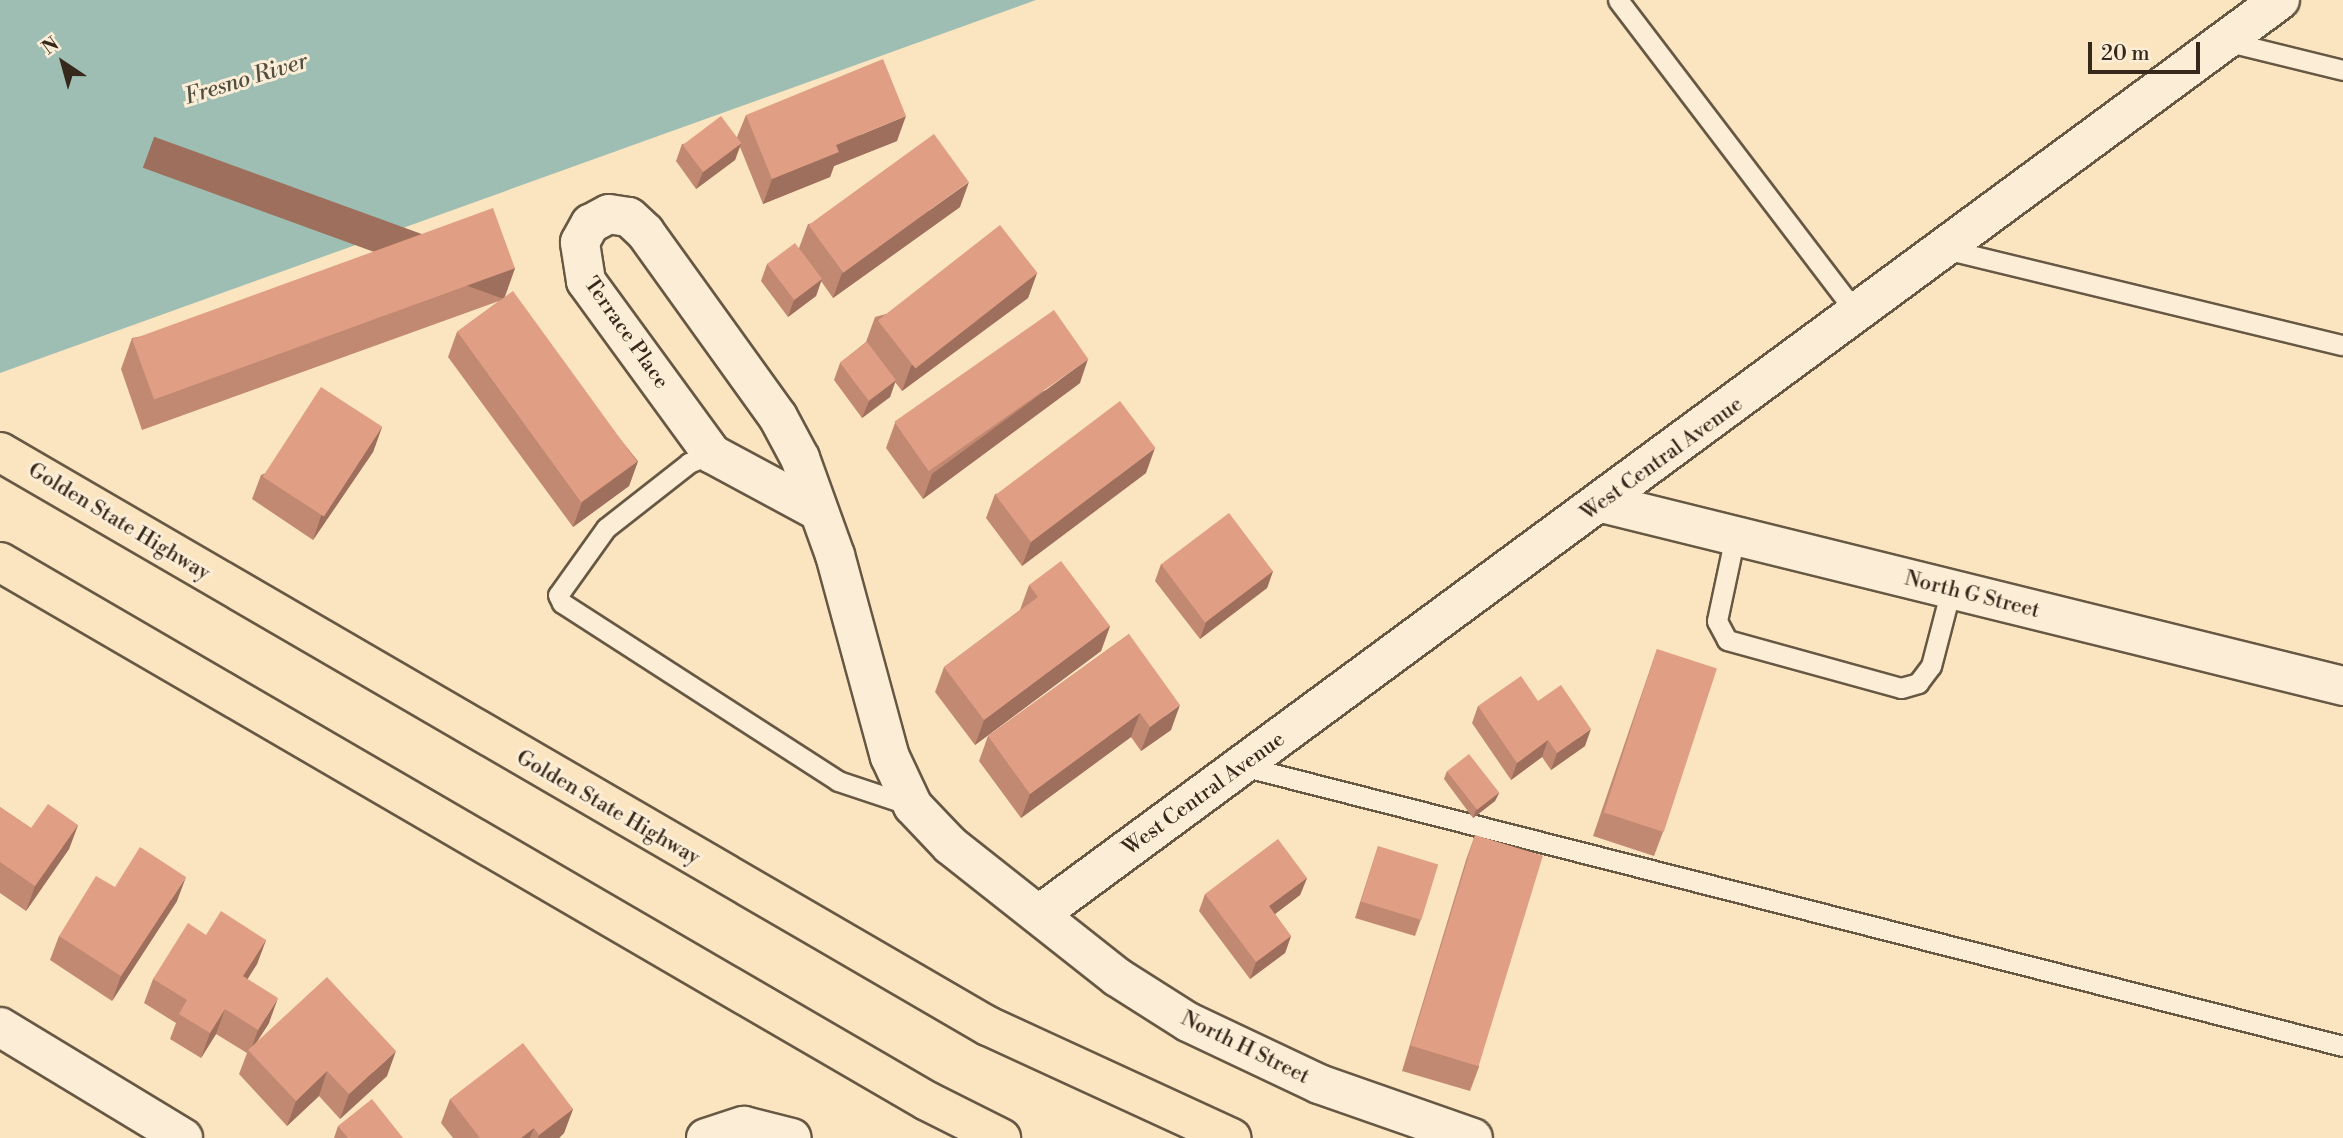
<!DOCTYPE html>
<style>
body{margin:0}
#map{position:relative;width:2343px;height:1138px;overflow:hidden;background:#fbe4c0;font-family:"Libre Bodoni",serif}
div>[style]{position:absolute}
.water>*{inset:0;background:#9fbeb3}
.roads{filter:drop-shadow(2px 0 #675844) drop-shadow(-2px 0 #675844) drop-shadow(0 2px #675844) drop-shadow(0 -2px #675844)}
.lane>*{height:19px;margin:-9.5px;padding:0 9.5px;transform-origin:9.5px;border-radius:9.5px;background:#fcedd6}
.street>*{height:38px;margin:-19px;padding:0 19px;transform-origin:19px;border-radius:19px;background:#fcedd6}
.highway>*{height:38px;margin:-19px;padding:0 19px;transform-origin:19px;border-radius:19px;background:#fbe4c0}
.wall>*{inset:0;background:#c18972}
.shaded-wall>*{inset:0;background:#9d6f5c;transform-origin:0 0}
.building>*{inset:0;background:#e09f84;transform-origin:0 0}
span{translate:-50% -50%;white-space:nowrap;text-align:center;line-height:1.15;-webkit-text-stroke:6px #fcedd6;paint-order:stroke}
.street-label{font-size:21px;color:#36291b}
.water-label{font-size:23px;color:#504e41;font-style:italic}
.north{position:absolute;left:28px;top:28px;width:70px;height:70px;-webkit-text-stroke:5px #fcedd6;paint-order:stroke;rotate:324deg;font-size:19px;font-weight:700;line-height:28px;text-align:center;color:#36291b}
.north::after{content:'';display:block;margin:auto;width:24px;height:32px;background:#36291b;clip-path:polygon(50% 0,100% 100%,50% 72%,0 100%)}
.scale{position:absolute;left:2088px;top:42px;width:112px;height:32px;box-sizing:border-box;border:4px solid #36291b;border-top:0;padding-left:9px;font-size:21px;line-height:24px;white-space:nowrap;color:#36291b;-webkit-text-stroke:5px #fcedd6;paint-order:stroke}
</style>
<div id="map">
<div class="water">
<i style="clip-path:polygon(0 0,1036px 0,0 373px)"></i>
</div>
<div class="roads">
<div class="lane">
<i style="left:1618px;top:0;width:395px;rotate:52.7deg"></i>
<i style="left:2225px;top:41px;width:122px;rotate:13.8deg"></i>
<i style="left:1945px;top:249px;width:409px;rotate:13.6deg"></i>
<i style="left:712px;top:454px;width:25px;rotate:159deg"></i>
<i style="left:689px;top:463px;width:105px;rotate:141.9deg"></i>
<i style="left:606px;top:528px;width:82px;rotate:125.6deg"></i>
<i style="left:558px;top:595px;width:9px;rotate:63deg"></i>
<i style="left:562px;top:603px;width:328px;rotate:32.8deg"></i>
<i style="left:838px;top:781px;width:79px;rotate:18.4deg"></i>
<i style="left:1735px;top:536px;width:87px;rotate:102deg"></i>
<i style="left:1717px;top:621px;width:21px;rotate:62deg"></i>
<i style="left:1727px;top:640px;width:180px;rotate:15.4deg"></i>
<i style="left:1901px;top:688px;width:18px;rotate:-16deg"></i>
<i style="left:1918px;top:683px;width:21px;rotate:-53deg"></i>
<i style="left:1931px;top:666px;width:80px;rotate:-75.4deg"></i>
<i style="left:1242px;top:766px;width:1136px;rotate:14.27deg"></i>
</div>
<div class="street">
<i style="left:1602px;top:503px;width:763px;rotate:13.87deg"></i>
<i style="left:818px;top:511px;width:120px;rotate:-151.7deg"></i>
<i style="left:712px;top:454px;width:214px;rotate:-126.1deg"></i>
<i style="left:586px;top:281px;width:39px;rotate:-99deg"></i>
<i style="left:580px;top:242px;width:21px;rotate:-61deg"></i>
<i style="left:590px;top:224px;width:21px;rotate:-28deg"></i>
<i style="left:609px;top:214px;width:20px;rotate:9deg"></i>
<i style="left:629px;top:217px;width:22px;rotate:43deg"></i>
<i style="left:645px;top:232px;width:228px;rotate:54.3deg"></i>
<i style="left:778px;top:417px;width:47px;rotate:61.8deg"></i>
<i style="left:800px;top:458px;width:103px;rotate:70.2deg"></i>
<i style="left:835px;top:555px;width:209px;rotate:74.8deg"></i>
<i style="left:890px;top:757px;width:54px;rotate:64.9deg"></i>
<i style="left:913px;top:806px;width:54px;rotate:46.5deg"></i>
<i style="left:950px;top:845px;width:213px;rotate:38.3deg"></i>
<i style="left:1117px;top:977px;width:84px;rotate:32.4deg"></i>
<i style="left:1188px;top:1022px;width:145px;rotate:25.3deg"></i>
<i style="left:1319px;top:1084px;width:163px;rotate:19.3deg"></i>
<i style="left:1041px;top:913px;width:1539px;rotate:-36.39deg"></i>
<i style="left:0;top:1027px;width:214px;rotate:31.2deg"></i>
<i style="left:706px;top:1138px;width:40px;rotate:-18deg"></i>
<i style="left:744px;top:1126px;width:49px;rotate:14deg"></i>
</div>
<div class="highway">
<i style="left:0;top:452px;width:1143px;rotate:30.16deg"></i>
<i style="left:988px;top:1026px;width:268px;rotate:24.7deg"></i>
<i style="left:0;top:562px;width:1072px;rotate:30.18deg"></i>
<i style="left:927px;top:1101px;width:83px;rotate:26.6deg"></i>
</div>
</div>
<div class="wall">
<i style="clip-path:polygon(746px 115px,897px 141px,834px 166px,830px 177px,763px 204px,740px 147px,735px 160px,696px 189px,676px 161px,682px 144px,737px 137px)"></i>
<i style="clip-path:polygon(960px 207px,833px 298px,821px 281px,816px 296px,788px 317px,761px 281px,767px 264px,799px 248px,808px 224px)"></i>
<i style="clip-path:polygon(515px 268px,505px 297px,638px 461px,629px 486px,573px 527px,448px 357px,457px 332px,499px 301px,142px 430px,121px 369px,132px 338px)"></i>
<i style="clip-path:polygon(1037px 273px,1028px 298px,902px 391px,895px 382px,890px 397px,862px 418px,834px 380px,840px 363px,866px 342px,875px 317px)"></i>
<i style="clip-path:polygon(1080px 383px,923px 499px,886px 448px,895px 423px)"></i>
<i style="clip-path:polygon(382px 427px,373px 452px,313px 540px,252px 499px,261px 475px)"></i>
<i style="clip-path:polygon(1146px 473px,1022px 566px,986px 518px,995px 494px)"></i>
<i style="clip-path:polygon(1161px 564px,1273px 571px,1267px 588px,1200px 639px,1155px 581px)"></i>
<i style="clip-path:polygon(1029px 585px,1110px 626px,1101px 651px,975px 745px,935px 692px,944px 667px,1020px 610px)"></i>
<i style="clip-path:polygon(1129px 634px,1171px 730px,1141px 751px,1131px 737px,1021px 818px,979px 761px,988px 736px)"></i>
<i style="clip-path:polygon(1657px 649px,1663px 832px,1654px 856px,1593px 836px)"></i>
<i style="clip-path:polygon(1538px 701px,1585px 746px,1551px 770px,1542px 757px,1511px 780px,1472px 723px,1478px 706px)"></i>
<i style="clip-path:polygon(1447px 771px,1499px 793px,1495px 801px,1473px 818px,1444px 779px)"></i>
<i style="clip-path:polygon(0 807px,31px 828px,78px 825px,69px 849px,26px 911px,0 893px)"></i>
<i style="clip-path:polygon(1475px 835px,1479px 1067px,1470px 1091px,1402px 1071px,1466px 860px)"></i>
<i style="clip-path:polygon(1378px 846px,1421px 919px,1415px 936px,1355px 918px)"></i>
<i style="clip-path:polygon(1307px 878px,1300px 895px,1275px 914px,1291px 936px,1285px 953px,1250px 979px,1199px 911px,1205px 894px)"></i>
<i style="clip-path:polygon(115px 887px,177px 901px,112px 1001px,50px 960px,59px 936px)"></i>
<i style="clip-path:polygon(206px 935px,266px 940px,257px 964px,247px 979px,269px 1023px,257px 1042px,387px 1076px,340px 1119px,319px 1096px,287px 1126px,239px 1074px,247px 1053px,216px 1034px,201px 1058px,170px 1039px,176px 1023px,144px 1003px,153px 979px)"></i>
<i style="clip-path:polygon(450px 1099px,573px 1109px,564px 1133px,559px 1138px,453px 1138px,441px 1123px)"></i>
<i style="clip-path:polygon(338px 1126px,403px 1138px,334px 1138px)"></i>
</div>
<div class="shaded-wall">
<i style="clip-path:polygon(906px 116px,897px 141px,834px 166px,830px 177px,763px 204px,772px 179px,836px 145px)"></i>
<i style="clip-path:polygon(741px 143px,735px 160px,696px 189px,703px 172px)"></i>
<i style="clip-path:polygon(969px 182px,960px 207px,833px 298px,842px 273px)"></i>
<i style="left:515px;top:268px;width:33px;height:384px;rotate:110deg"></i>
<i style="clip-path:polygon(1037px 273px,1028px 298px,902px 391px,911px 366px)"></i>
<i style="clip-path:polygon(822px 279px,816px 296px,788px 317px,794px 300px)"></i>
<i style="clip-path:polygon(1088px 359px,1080px 383px,923px 499px,932px 474px)"></i>
<i style="clip-path:polygon(896px 380px,890px 397px,862px 418px,869px 401px)"></i>
<i style="clip-path:polygon(382px 427px,373px 452px,313px 540px,321px 516px)"></i>
<i style="clip-path:polygon(1155px 448px,1146px 473px,1022px 566px,1031px 542px)"></i>
<i style="clip-path:polygon(638px 461px,629px 486px,573px 527px,582px 502px)"></i>
<i style="clip-path:polygon(1273px 571px,1267px 588px,1200px 639px,1206px 622px)"></i>
<i style="clip-path:polygon(1110px 626px,1101px 651px,975px 745px,984px 720px)"></i>
<i style="clip-path:polygon(1180px 705px,1171px 730px,1141px 751px,1150px 727px)"></i>
<i style="clip-path:polygon(1140px 713px,1131px 737px,1021px 818px,1030px 794px)"></i>
<i style="clip-path:polygon(1591px 729px,1585px 746px,1551px 770px,1557px 753px)"></i>
<i style="clip-path:polygon(1548px 740px,1542px 757px,1511px 780px,1517px 763px)"></i>
<i style="clip-path:polygon(1499px 793px,1495px 801px,1473px 818px,1476px 810px)"></i>
<i style="clip-path:polygon(78px 825px,69px 849px,26px 911px,35px 886px)"></i>
<i style="clip-path:polygon(186px 877px,177px 901px,112px 1001px,121px 976px)"></i>
<i style="clip-path:polygon(1307px 878px,1300px 895px,1263px 923px,1269px 906px)"></i>
<i style="clip-path:polygon(1291px 936px,1285px 953px,1250px 979px,1256px 962px)"></i>
<i style="clip-path:polygon(266px 940px,257px 964px,234px 1001px,243px 976px)"></i>
<i style="clip-path:polygon(278px 998px,269px 1023px,250px 1052px,258px 1030px)"></i>
<i style="clip-path:polygon(225px 1009px,216px 1034px,201px 1058px,210px 1033px)"></i>
<i style="clip-path:polygon(396px 1051px,387px 1076px,340px 1119px,349px 1094px)"></i>
<i style="clip-path:polygon(327px 1071px,319px 1096px,287px 1126px,296px 1101px)"></i>
<i style="clip-path:polygon(573px 1109px,564px 1133px,559px 1138px,538px 1138px,539px 1135px)"></i>
<i style="clip-path:polygon(534px 1128px,530px 1138px,521px 1138px)"></i>
</div>
<div class="building">
<i style="clip-path:polygon(883px 59px,906px 116px,836px 145px,839px 152px,772px 179px,746px 115px)"></i>
<i style="left:721px;top:116px;width:34px;height:48px;rotate:53deg"></i>
<i style="left:934px;top:134px;width:59px;height:155px;rotate:54deg"></i>
<i style="left:493px;top:208px;width:64px;height:384px;rotate:70deg"></i>
<i style="left:1000px;top:225px;width:61px;height:155px;rotate:52deg"></i>
<i style="left:795px;top:243px;width:45px;height:35px;rotate:53deg"></i>
<i style="left:513px;top:291px;width:211px;height:69px;rotate:54deg"></i>
<i style="left:1054px;top:310px;width:60px;height:195px;rotate:55deg"></i>
<i style="left:867px;top:342px;width:48px;height:34px;rotate:53deg"></i>
<i style="left:321px;top:387px;width:73px;height:107px;rotate:33deg"></i>
<i style="left:1120px;top:401px;width:59px;height:156px;rotate:53deg"></i>
<i style="left:1229px;top:513px;width:73px;height:85px;rotate:53deg"></i>
<i style="clip-path:polygon(1061px 561px,1110px 626px,984px 720px,944px 667px,1038px 597px,1029px 585px)"></i>
<i style="clip-path:polygon(1129px 634px,1180px 705px,1150px 727px,1140px 713px,1030px 794px,988px 736px)"></i>
<i style="left:1657px;top:649px;width:63px;height:172px;rotate:18deg"></i>
<i style="clip-path:polygon(1521px 676px,1538px 701px,1561px 685px,1591px 729px,1557px 753px,1548px 740px,1517px 763px,1478px 706px)"></i>
<i style="left:1469px;top:754px;width:49px;height:28px;rotate:52deg"></i>
<i style="clip-path:polygon(48px 804px,78px 825px,35px 886px,0 862px,0 807px,31px 828px)"></i>
<i style="left:1475px;top:835px;width:71px;height:220px;rotate:17deg"></i>
<i style="clip-path:polygon(1278px 839px,1307px 878px,1269px 906px,1291px 936px,1256px 962px,1205px 894px)"></i>
<i style="left:1378px;top:846px;width:63px;height:58px;rotate:17deg"></i>
<i style="clip-path:polygon(140px 847px,186px 877px,121px 976px,59px 936px,96px 876px,115px 887px)"></i>
<i style="clip-path:polygon(221px 911px,266px 940px,243px 976px,278px 998px,258px 1030px,225px 1009px,210px 1033px,179px 1014px,187px 1000px,153px 979px,188px 923px,206px 935px)"></i>
<i style="clip-path:polygon(327px 977px,396px 1051px,349px 1094px,327px 1071px,296px 1101px,248px 1050px)"></i>
<i style="clip-path:polygon(523px 1043px,573px 1109px,539px 1135px,534px 1128px,521px 1138px,480px 1138px,450px 1099px)"></i>
<i style="clip-path:polygon(372px 1099px,403px 1138px,348px 1138px,338px 1126px)"></i>
</div>
<div class="street-label">
<span style="left:626px;top:333px;rotate:55deg">Terrace Place</span>
<span style="left:1662px;top:459px;rotate:-36deg">West Central Avenue</span>
<span style="left:119px;top:522px;rotate:31deg">Golden State Highway</span>
<span style="left:1972px;top:595px;rotate:14deg">North G Street</span>
<span style="left:1204px;top:794px;rotate:-36deg">West Central Avenue</span>
<span style="left:608px;top:808px;rotate:30deg">Golden State Highway</span>
<span style="left:1245px;top:1048px;rotate:26deg">North H Street</span>
</div>
<div class="water-label">
<span style="left:246px;top:79px;rotate:-17deg">Fresno River</span>
</div>
<div class="north">N</div>
<div class="scale">20 m</div>
</div>
